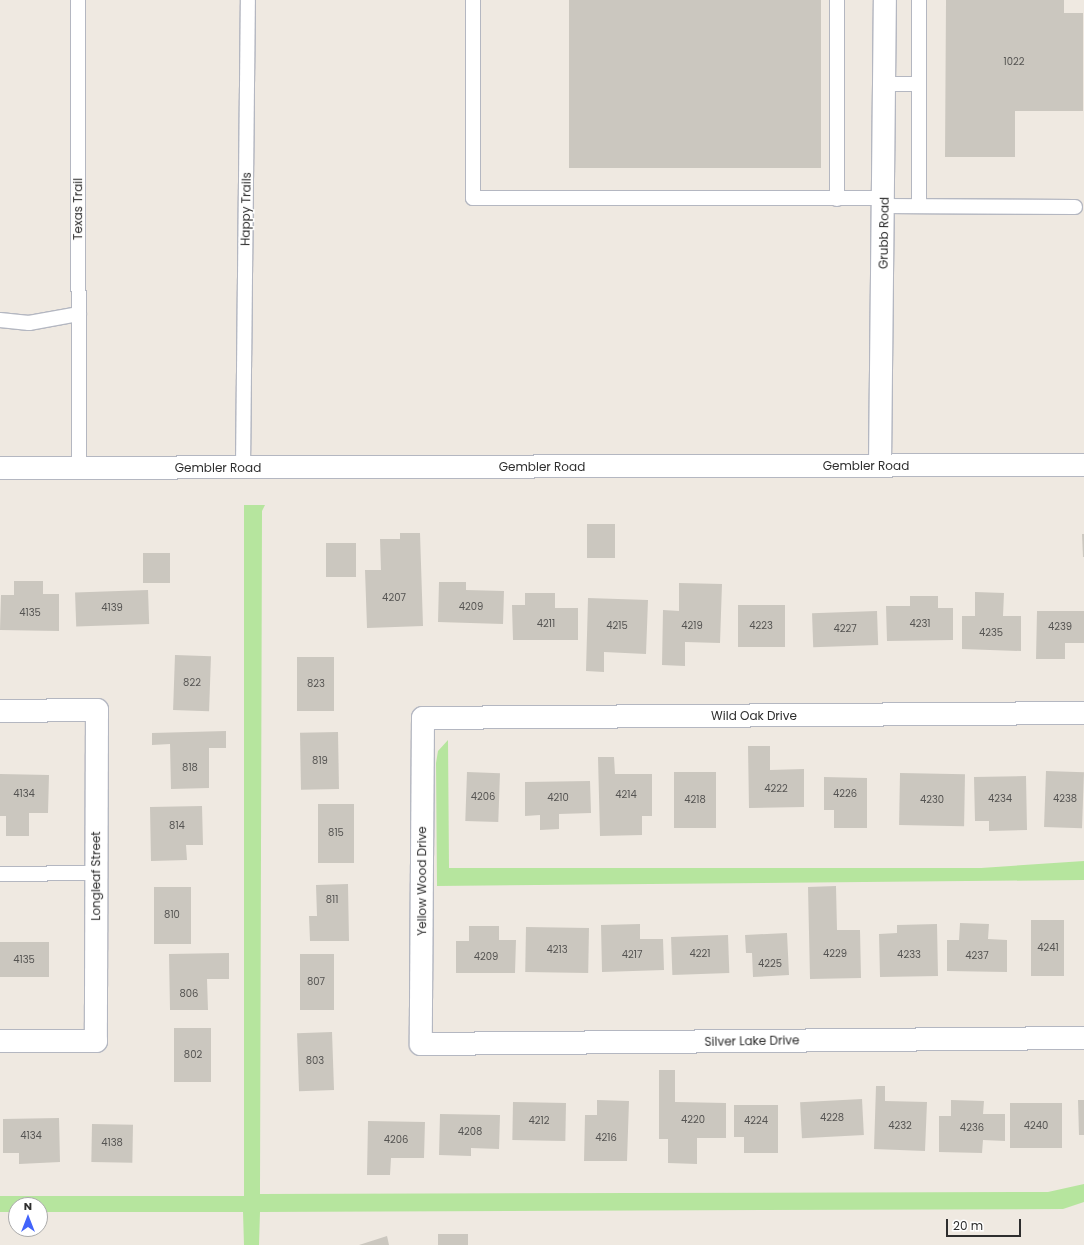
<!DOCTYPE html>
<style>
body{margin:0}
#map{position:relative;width:1084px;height:1245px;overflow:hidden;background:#efe9e1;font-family:Poppins,sans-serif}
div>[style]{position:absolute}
.green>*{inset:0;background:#b6e59e}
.building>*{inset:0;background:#cbc7bf;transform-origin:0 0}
.roads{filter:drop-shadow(1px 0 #b4b7c1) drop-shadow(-1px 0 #b4b7c1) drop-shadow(0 1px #b4b7c1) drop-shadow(0 -1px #b4b7c1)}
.lane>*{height:14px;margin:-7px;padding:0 7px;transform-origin:7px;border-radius:7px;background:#fff}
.street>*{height:22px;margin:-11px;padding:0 11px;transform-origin:11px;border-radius:11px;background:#fff}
.secondary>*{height:22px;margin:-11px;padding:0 11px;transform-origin:11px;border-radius:11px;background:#fff}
span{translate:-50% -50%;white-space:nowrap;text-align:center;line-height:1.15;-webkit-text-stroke:3px #fff;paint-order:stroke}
.number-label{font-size:10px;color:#555452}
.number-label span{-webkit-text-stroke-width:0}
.street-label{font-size:12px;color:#2e2e2e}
.north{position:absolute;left:8px;top:1197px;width:40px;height:40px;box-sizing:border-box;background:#fff;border:1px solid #ababab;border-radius:50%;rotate:0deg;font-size:11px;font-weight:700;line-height:16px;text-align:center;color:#2e2e2e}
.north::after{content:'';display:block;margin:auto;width:14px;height:18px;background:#4264fb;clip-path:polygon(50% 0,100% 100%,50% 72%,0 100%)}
.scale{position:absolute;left:946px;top:1219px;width:75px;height:18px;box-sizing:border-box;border:2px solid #2e2e2e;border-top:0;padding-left:5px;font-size:12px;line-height:14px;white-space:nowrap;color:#2e2e2e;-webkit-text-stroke:3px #fff;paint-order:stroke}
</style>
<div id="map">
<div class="green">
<i style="clip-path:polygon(244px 505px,265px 505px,262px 511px,260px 1194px,1048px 1192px,1084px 1184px,1084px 1202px,1063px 1209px,260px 1212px,259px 1245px,244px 1245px,243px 1212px,40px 1212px,40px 1205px,16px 1205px,16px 1212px,0 1212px,0 1196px,244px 1196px)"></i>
<i style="clip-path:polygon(448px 740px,449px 868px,981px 868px,1084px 861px,1084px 880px,437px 886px,436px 763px,438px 751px)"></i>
</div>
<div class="building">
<i style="left:569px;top:0;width:252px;height:168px"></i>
<i style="clip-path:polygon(946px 0,1064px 0,1064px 13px,1083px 13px,1083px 111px,1015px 111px,1015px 157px,945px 157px)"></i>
<i style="left:587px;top:524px;width:28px;height:34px"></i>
<i style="clip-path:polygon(400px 533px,420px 533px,423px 626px,367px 628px,365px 570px,381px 570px,380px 539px,400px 539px)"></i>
<i style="clip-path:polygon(1082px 534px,1084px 534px,1084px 557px,1083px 557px)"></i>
<i style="left:356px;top:543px;width:34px;height:30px;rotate:90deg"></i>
<i style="left:143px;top:553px;width:27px;height:30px"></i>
<i style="clip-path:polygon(14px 581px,43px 581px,43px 594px,59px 594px,59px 631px,0 630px,1px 595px,14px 595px)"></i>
<i style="clip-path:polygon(439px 582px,466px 582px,466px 590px,504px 591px,503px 624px,438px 622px)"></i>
<i style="clip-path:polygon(679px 583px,722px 584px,720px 643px,685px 642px,685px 666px,662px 665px,663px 610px,679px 611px)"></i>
<i style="left:148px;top:590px;width:34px;height:73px;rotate:88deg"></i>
<i style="clip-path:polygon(975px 592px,1004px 593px,1003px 616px,1021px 616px,1021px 651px,962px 649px,962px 616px,975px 616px)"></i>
<i style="clip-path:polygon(525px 593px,555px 593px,555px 608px,578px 608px,578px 640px,513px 640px,512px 605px,525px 605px)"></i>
<i style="clip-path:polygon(910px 596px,938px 596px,938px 608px,953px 608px,953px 640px,887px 641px,886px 606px,910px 606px)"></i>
<i style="clip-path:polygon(588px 598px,648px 600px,646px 654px,604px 652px,604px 672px,586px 671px)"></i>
<i style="left:738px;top:605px;width:47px;height:42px"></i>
<i style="left:877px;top:611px;width:34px;height:65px;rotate:88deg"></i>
<i style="clip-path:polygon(1037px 611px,1084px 611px,1084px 643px,1065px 643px,1065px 659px,1036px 659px)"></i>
<i style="left:175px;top:655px;width:36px;height:55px;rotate:2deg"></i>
<i style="left:297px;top:657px;width:37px;height:54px"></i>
<i style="clip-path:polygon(226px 731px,226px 748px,209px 748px,209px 788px,171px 789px,170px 744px,152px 745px,152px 733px)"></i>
<i style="left:338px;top:732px;width:57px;height:38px;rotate:89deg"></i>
<i style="clip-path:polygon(748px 746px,770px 746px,770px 770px,804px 769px,804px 807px,749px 808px)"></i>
<i style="clip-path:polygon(598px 757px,614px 757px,615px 774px,652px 774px,652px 816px,642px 816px,642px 835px,600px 836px)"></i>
<i style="left:1046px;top:771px;width:38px;height:56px;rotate:2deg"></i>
<i style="left:467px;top:772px;width:33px;height:49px;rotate:2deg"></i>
<i style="left:674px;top:772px;width:42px;height:56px"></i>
<i style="left:900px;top:773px;width:65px;height:52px;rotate:1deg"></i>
<i style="clip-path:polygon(0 774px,49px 775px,48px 813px,29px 813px,29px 836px,6px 836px,6px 816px,0 816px)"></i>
<i style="clip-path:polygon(1026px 776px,1027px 830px,989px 831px,989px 821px,975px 821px,974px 777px)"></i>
<i style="clip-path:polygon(824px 777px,867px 778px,867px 828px,834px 828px,834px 810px,824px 810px)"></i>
<i style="clip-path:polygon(590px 781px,591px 813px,559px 814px,559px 829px,540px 830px,540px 815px,525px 816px,525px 782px)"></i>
<i style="left:318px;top:804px;width:36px;height:59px"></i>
<i style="clip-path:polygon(202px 806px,203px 845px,186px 845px,187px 860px,151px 861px,150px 807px)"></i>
<i style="clip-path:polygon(348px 884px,349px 941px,310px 941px,309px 916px,317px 916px,316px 885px)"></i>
<i style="clip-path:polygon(836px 886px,837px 930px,860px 930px,861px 978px,810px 979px,808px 887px)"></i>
<i style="left:154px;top:887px;width:37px;height:57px"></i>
<i style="left:1031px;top:920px;width:33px;height:56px"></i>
<i style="clip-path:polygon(960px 923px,989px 924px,988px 939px,1007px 940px,1007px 972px,947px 971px,947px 940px,959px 940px)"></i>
<i style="clip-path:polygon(640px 924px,640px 939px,663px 939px,664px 970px,602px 972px,601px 925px)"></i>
<i style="clip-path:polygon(937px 924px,938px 976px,880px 977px,879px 934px,897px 933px,897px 925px)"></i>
<i style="clip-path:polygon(469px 926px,499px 926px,499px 940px,516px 940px,515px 973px,456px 973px,456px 941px,469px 941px)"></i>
<i style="left:526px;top:927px;width:63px;height:45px;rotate:1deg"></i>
<i style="clip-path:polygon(787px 933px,789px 975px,753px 977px,752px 953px,746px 953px,745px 935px)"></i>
<i style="left:728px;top:935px;width:38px;height:57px;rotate:88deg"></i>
<i style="left:0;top:942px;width:49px;height:35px"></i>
<i style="clip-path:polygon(229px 953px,229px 979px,207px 979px,208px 1010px,170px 1010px,169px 954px)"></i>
<i style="left:300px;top:954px;width:34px;height:56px"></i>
<i style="left:174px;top:1028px;width:37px;height:54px"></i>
<i style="left:332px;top:1032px;width:58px;height:35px;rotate:88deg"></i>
<i style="clip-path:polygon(659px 1070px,675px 1070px,675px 1102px,726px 1103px,726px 1138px,697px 1138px,697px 1164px,668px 1163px,668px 1139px,659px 1139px)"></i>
<i style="clip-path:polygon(876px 1086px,885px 1086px,885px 1101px,927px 1102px,925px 1151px,874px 1149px)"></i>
<i style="left:862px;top:1099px;width:36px;height:62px;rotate:87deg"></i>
<i style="clip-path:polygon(597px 1100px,629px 1101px,627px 1161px,584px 1161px,585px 1115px,597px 1115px)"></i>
<i style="clip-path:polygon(951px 1100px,984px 1101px,983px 1114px,1005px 1114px,1005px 1141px,983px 1140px,982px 1153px,939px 1152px,939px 1116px,951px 1116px)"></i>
<i style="clip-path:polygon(1078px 1100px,1084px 1100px,1084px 1135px,1079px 1135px)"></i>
<i style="left:513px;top:1102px;width:53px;height:38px;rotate:1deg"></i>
<i style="left:1062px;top:1103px;width:45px;height:52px;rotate:90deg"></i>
<i style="clip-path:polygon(734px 1105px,778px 1105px,778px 1153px,744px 1153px,744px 1137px,734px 1137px)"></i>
<i style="clip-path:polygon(440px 1114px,500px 1115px,499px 1149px,471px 1148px,471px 1156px,439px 1155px)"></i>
<i style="clip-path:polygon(59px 1118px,60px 1162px,19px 1164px,19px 1153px,3px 1153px,3px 1119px)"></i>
<i style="clip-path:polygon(368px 1121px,425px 1122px,424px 1158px,391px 1158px,390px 1175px,367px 1175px)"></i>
<i style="left:92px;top:1124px;width:41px;height:38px;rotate:1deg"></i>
<i style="left:468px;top:1234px;width:11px;height:30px;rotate:90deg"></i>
<i style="clip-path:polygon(387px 1236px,389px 1245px,359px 1245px)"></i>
</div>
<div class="roads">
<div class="lane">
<i style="left:78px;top:0;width:468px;rotate:89.9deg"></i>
<i style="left:473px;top:0;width:198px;rotate:90deg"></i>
<i style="left:473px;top:198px;width:411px"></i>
<i style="left:837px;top:0;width:199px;rotate:90deg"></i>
<i style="left:885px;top:84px;width:34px"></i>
<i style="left:884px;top:206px;width:191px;rotate:0.3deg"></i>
<i style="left:919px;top:206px;width:206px;rotate:-90deg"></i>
<i style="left:0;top:320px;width:29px;rotate:6deg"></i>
<i style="left:29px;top:323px;width:51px;rotate:-10.2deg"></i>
<i style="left:243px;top:467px;width:467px;rotate:-89.4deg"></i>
<i style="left:0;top:874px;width:96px;rotate:-0.6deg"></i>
</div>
<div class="street">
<i style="left:880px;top:466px;width:466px;rotate:-89.4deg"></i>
<i style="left:0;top:711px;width:97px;rotate:-0.6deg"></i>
<i style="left:97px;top:710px;width:331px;rotate:90.2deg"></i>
<i style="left:96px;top:1041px;width:96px;rotate:180deg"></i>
<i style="left:1084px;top:713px;width:661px;rotate:179.57deg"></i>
<i style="left:423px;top:718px;width:326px;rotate:90.4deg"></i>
<i style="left:421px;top:1044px;width:663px;rotate:-0.52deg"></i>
</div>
<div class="secondary">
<i style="left:0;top:468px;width:1084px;rotate:-0.16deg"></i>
</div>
</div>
<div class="number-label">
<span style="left:1014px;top:62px">1022</span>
<span style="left:394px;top:598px">4207</span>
<span style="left:471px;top:607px">4209</span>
<span style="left:112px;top:608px">4139</span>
<span style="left:30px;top:613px">4135</span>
<span style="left:546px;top:624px">4211</span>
<span style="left:920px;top:624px">4231</span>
<span style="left:617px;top:626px">4215</span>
<span style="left:692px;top:626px">4219</span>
<span style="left:761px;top:626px">4223</span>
<span style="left:1060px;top:627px">4239</span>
<span style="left:845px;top:629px">4227</span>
<span style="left:991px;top:633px">4235</span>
<span style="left:192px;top:683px">822</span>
<span style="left:316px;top:684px">823</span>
<span style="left:320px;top:761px">819</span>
<span style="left:190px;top:768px">818</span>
<span style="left:776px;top:789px">4222</span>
<span style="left:24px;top:794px">4134</span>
<span style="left:845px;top:794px">4226</span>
<span style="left:626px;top:795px">4214</span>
<span style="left:483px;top:797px">4206</span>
<span style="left:558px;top:798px">4210</span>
<span style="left:1000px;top:799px">4234</span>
<span style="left:1065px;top:799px">4238</span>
<span style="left:695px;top:800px">4218</span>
<span style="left:932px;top:800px">4230</span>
<span style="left:177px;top:826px">814</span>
<span style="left:336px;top:833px">815</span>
<span style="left:332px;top:900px">811</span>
<span style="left:172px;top:915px">810</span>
<span style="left:1048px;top:948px">4241</span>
<span style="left:557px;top:950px">4213</span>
<span style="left:700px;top:954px">4221</span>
<span style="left:835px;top:954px">4229</span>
<span style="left:632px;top:955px">4217</span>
<span style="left:909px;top:955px">4233</span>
<span style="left:977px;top:956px">4237</span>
<span style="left:486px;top:957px">4209</span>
<span style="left:24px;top:960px">4135</span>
<span style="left:770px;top:964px">4225</span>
<span style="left:316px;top:982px">807</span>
<span style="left:189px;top:994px">806</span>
<span style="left:193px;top:1055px">802</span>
<span style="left:315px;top:1061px">803</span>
<span style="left:832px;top:1118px">4228</span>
<span style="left:693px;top:1120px">4220</span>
<span style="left:539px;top:1121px">4212</span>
<span style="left:756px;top:1121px">4224</span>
<span style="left:900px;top:1126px">4232</span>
<span style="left:1036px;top:1126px">4240</span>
<span style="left:972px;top:1128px">4236</span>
<span style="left:470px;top:1132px">4208</span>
<span style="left:31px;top:1136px">4134</span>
<span style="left:606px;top:1138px">4216</span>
<span style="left:396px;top:1140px">4206</span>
<span style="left:112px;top:1143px">4138</span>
</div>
<div class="street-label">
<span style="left:78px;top:209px;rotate:-90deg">Texas Trail</span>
<span style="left:246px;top:209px;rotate:-89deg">Happy Trails</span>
<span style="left:884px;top:233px;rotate:-89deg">Grubb Road</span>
<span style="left:866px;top:466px">Gembler Road</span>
<span style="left:542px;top:467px">Gembler Road</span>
<span style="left:218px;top:468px">Gembler Road</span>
<span style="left:754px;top:716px">Wild Oak Drive</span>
<span style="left:96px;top:876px;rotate:-90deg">Longleaf Street</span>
<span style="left:422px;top:881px;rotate:-90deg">Yellow Wood Drive</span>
<span style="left:752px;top:1041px;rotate:-1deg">Silver Lake Drive</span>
</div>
<div class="north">N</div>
<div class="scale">20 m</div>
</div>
